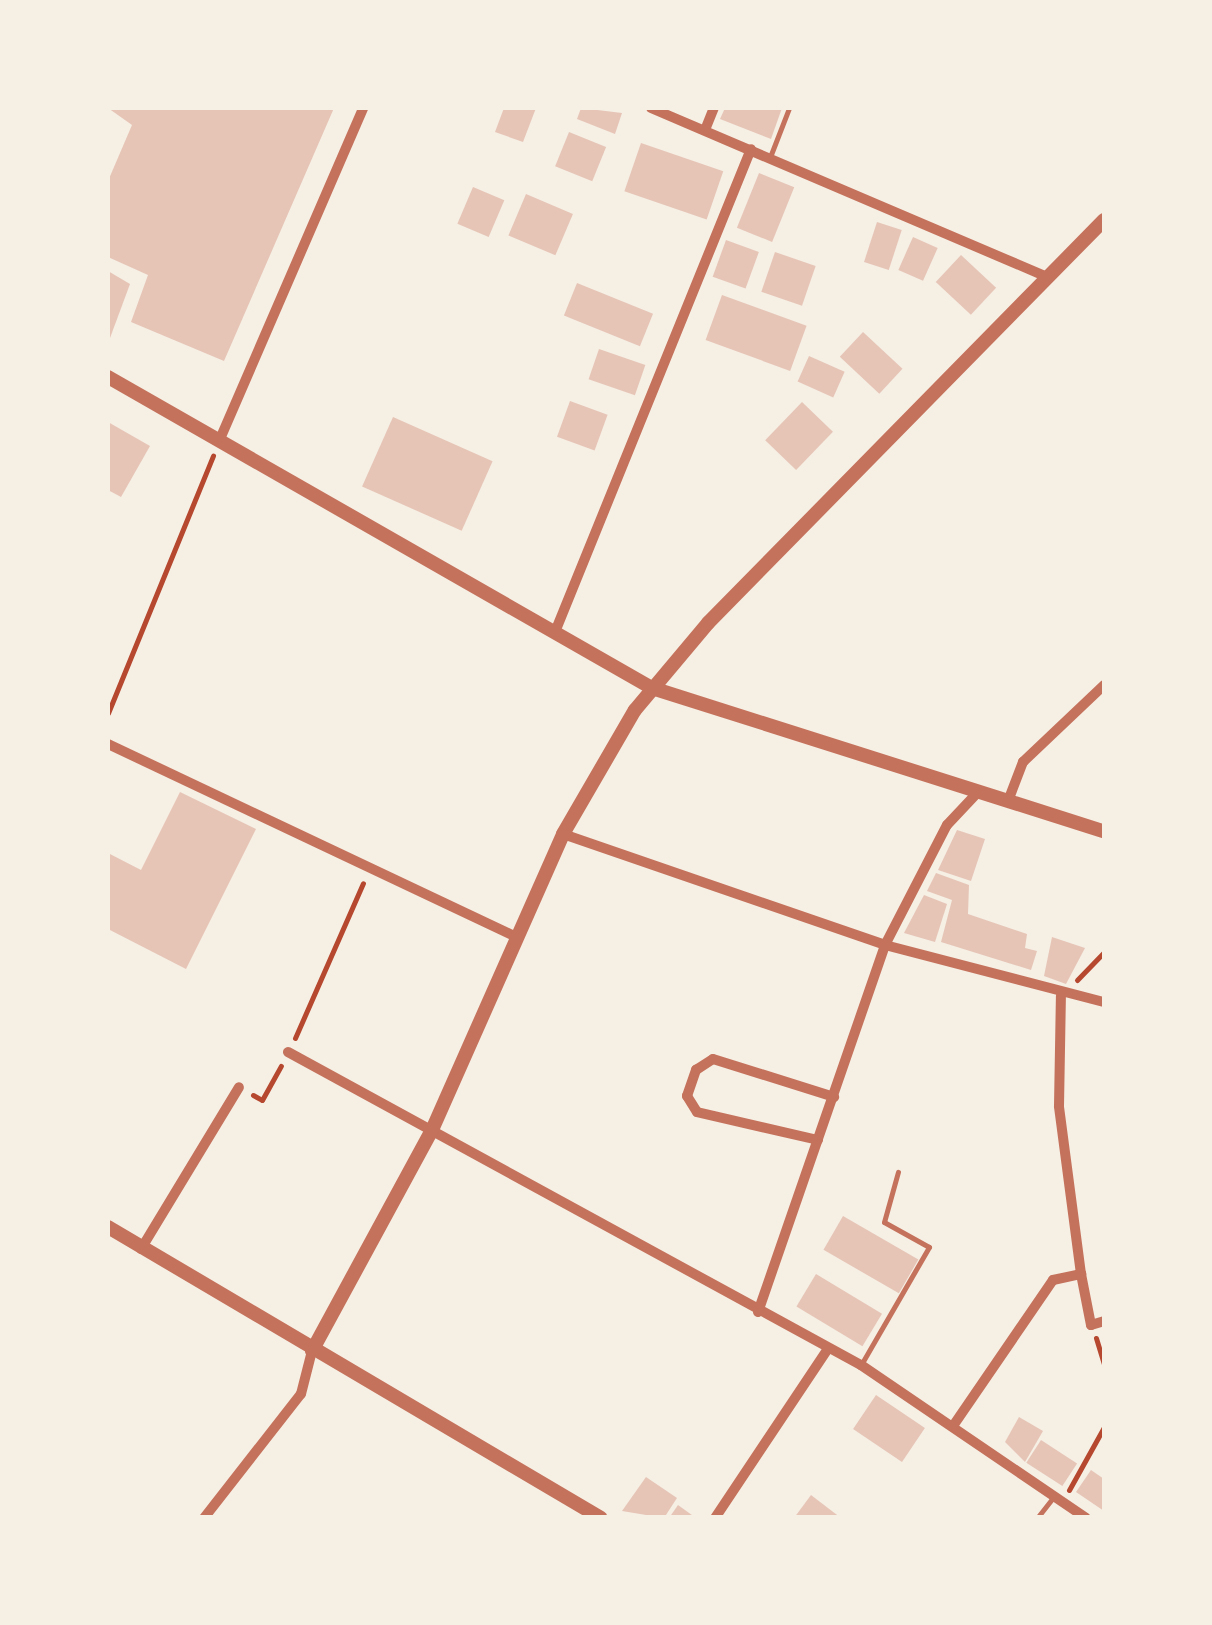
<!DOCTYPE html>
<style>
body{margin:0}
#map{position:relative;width:1212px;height:1625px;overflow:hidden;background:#f6efe4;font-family:"Exo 2",sans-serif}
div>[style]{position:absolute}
.building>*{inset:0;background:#e6c5b7;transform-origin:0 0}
.path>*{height:5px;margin:-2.5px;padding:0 2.5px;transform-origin:2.5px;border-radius:2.5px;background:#b5482f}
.service>*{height:5px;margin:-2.5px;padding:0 2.5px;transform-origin:2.5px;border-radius:2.5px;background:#c5725c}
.minor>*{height:10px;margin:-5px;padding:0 5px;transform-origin:5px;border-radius:5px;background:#c5725c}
.tertiary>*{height:14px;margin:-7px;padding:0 7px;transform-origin:7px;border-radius:7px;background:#c5725c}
span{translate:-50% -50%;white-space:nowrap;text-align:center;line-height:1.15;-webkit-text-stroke:8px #f6efe4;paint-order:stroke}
.frame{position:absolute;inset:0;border:110px solid #f6efe4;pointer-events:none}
</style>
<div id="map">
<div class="building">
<i style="clip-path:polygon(108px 108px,334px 108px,224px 361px,131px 322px,148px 275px,108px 257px,108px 181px,132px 125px)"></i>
<i style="clip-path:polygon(504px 108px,536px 108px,523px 142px,495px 132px)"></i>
<i style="clip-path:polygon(581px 108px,622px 113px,615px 134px,577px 119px)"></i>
<i style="clip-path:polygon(725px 108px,782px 108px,771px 139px,720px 119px)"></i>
<i style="left:569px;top:132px;width:40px;height:37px;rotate:22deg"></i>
<i style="left:641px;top:143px;width:87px;height:51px;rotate:19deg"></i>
<i style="left:759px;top:173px;width:38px;height:59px;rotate:22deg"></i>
<i style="left:473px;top:187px;width:34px;height:40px;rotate:23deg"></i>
<i style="left:526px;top:194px;width:51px;height:45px;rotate:23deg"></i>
<i style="left:877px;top:222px;width:26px;height:42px;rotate:18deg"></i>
<i style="left:913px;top:237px;width:27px;height:36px;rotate:24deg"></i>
<i style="left:726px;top:240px;width:35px;height:39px;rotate:20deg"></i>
<i style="left:775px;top:252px;width:43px;height:42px;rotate:19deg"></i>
<i style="left:961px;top:255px;width:48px;height:37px;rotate:43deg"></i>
<i style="clip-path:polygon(108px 271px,130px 284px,110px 338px,108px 336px)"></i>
<i style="left:577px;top:283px;width:82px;height:35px;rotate:22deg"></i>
<i style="left:722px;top:295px;width:90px;height:48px;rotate:20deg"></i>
<i style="left:863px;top:332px;width:54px;height:34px;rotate:43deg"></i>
<i style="left:599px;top:349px;width:49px;height:32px;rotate:19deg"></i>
<i style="left:809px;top:356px;width:39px;height:28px;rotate:24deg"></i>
<i style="left:570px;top:401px;width:40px;height:38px;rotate:20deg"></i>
<i style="left:802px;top:402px;width:43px;height:53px;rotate:44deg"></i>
<i style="left:393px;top:417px;width:109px;height:76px;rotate:24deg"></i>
<i style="clip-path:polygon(108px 422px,150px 446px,121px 497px,108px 490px)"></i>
<i style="clip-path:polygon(180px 792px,256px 829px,186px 969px,108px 929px,108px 853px,141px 870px)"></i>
<i style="clip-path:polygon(957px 830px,985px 839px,971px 881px,938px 870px)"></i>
<i style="clip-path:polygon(936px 873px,969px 885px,968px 914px,1027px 934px,1025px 948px,1037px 951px,1031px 970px,941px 942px,952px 900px,927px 891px)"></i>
<i style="clip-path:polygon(924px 895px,947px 904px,935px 942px,904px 933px)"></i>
<i style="clip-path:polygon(1052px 937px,1085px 948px,1066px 984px,1044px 976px)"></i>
<i style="left:843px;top:1216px;width:87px;height:39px;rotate:30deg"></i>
<i style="left:816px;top:1274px;width:77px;height:38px;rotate:31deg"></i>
<i style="left:876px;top:1395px;width:59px;height:41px;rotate:34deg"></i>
<i style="clip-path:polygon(1019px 1417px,1043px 1431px,1025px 1462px,1005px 1442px)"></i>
<i style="left:1041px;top:1440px;width:43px;height:27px;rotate:33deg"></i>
<i style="clip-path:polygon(1091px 1470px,1104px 1479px,1104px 1511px,1076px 1492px)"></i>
<i style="clip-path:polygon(646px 1477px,677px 1498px,664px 1518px,622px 1511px)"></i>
<i style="clip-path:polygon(811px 1495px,841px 1518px,794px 1518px)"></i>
<i style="clip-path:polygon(678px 1505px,696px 1518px,669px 1518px)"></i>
</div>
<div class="path">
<i style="left:108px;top:713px;width:278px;rotate:-67.8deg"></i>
<i style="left:1077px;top:980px;width:39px;rotate:-46deg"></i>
<i style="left:295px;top:1038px;width:169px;rotate:-66.3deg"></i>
<i style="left:253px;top:1095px;width:10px;rotate:29deg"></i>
<i style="left:262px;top:1100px;width:39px;rotate:-61deg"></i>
<i style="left:1096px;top:1338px;width:28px;rotate:73deg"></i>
<i style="left:1069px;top:1490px;width:72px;rotate:-60.9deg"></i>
</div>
<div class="service">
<i style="left:770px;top:157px;width:53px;rotate:-68.8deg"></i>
<i style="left:862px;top:1363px;width:134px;rotate:-60deg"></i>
<i style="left:929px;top:1247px;width:51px;rotate:-150.9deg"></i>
<i style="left:884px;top:1222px;width:52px;rotate:-74.4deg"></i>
<i style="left:1037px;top:1518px;width:28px;rotate:-52deg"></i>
</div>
<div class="minor">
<i style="left:651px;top:108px;width:431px;rotate:23.1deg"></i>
<i style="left:705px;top:130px;width:24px;rotate:-68deg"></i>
<i style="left:220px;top:439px;width:361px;rotate:-66.6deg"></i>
<i style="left:555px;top:632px;width:521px;rotate:-67.91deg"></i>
<i style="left:108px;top:744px;width:454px;rotate:25.3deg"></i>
<i style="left:1008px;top:801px;width:42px;rotate:-69deg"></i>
<i style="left:1023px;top:762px;width:112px;rotate:-43.5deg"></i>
<i style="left:563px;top:834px;width:341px;rotate:19deg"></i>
<i style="left:885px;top:945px;width:226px;rotate:14.6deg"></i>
<i style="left:288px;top:1052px;width:653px;rotate:28.65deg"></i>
<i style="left:861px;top:1365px;width:272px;rotate:34.2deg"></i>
<i style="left:818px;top:1140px;width:124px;rotate:-167deg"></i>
<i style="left:697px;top:1112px;width:19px;rotate:-122deg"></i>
<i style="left:687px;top:1096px;width:28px;rotate:-71deg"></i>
<i style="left:696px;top:1070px;width:20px;rotate:-33deg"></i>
<i style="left:713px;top:1059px;width:127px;rotate:17.4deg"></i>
<i style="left:141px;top:1249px;width:189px;rotate:-58.8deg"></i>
<i style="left:1081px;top:1274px;width:52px;rotate:78.9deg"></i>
<i style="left:1091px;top:1325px;width:14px;rotate:-17deg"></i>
<i style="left:758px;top:1312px;width:388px;rotate:-70.9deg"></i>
<i style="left:885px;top:945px;width:135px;rotate:-62.7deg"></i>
<i style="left:947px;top:825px;width:47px;rotate:-46.7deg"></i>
<i style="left:953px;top:1426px;width:177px;rotate:-55.6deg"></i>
<i style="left:1053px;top:1280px;width:29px;rotate:-12deg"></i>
<i style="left:1081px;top:1274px;width:169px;rotate:-97.5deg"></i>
<i style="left:1059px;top:1106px;width:110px;rotate:-89deg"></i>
<i style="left:204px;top:1518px;width:157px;rotate:-52deg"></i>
<i style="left:301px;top:1394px;width:44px;rotate:-75.7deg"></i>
<i style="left:715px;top:1518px;width:202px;rotate:-56.3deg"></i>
</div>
<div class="tertiary">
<i style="left:108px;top:377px;width:627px;rotate:29.76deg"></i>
<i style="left:652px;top:688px;width:474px;rotate:17.6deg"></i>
<i style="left:108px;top:1227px;width:572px;rotate:30.55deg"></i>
<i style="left:312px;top:1351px;width:251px;rotate:-61.5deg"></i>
<i style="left:432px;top:1130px;width:324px;rotate:-66.1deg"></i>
<i style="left:563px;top:834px;width:143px;rotate:-59.9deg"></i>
<i style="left:635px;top:710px;width:114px;rotate:-50deg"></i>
<i style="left:708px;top:623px;width:565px;rotate:-45.5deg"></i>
</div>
<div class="frame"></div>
</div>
